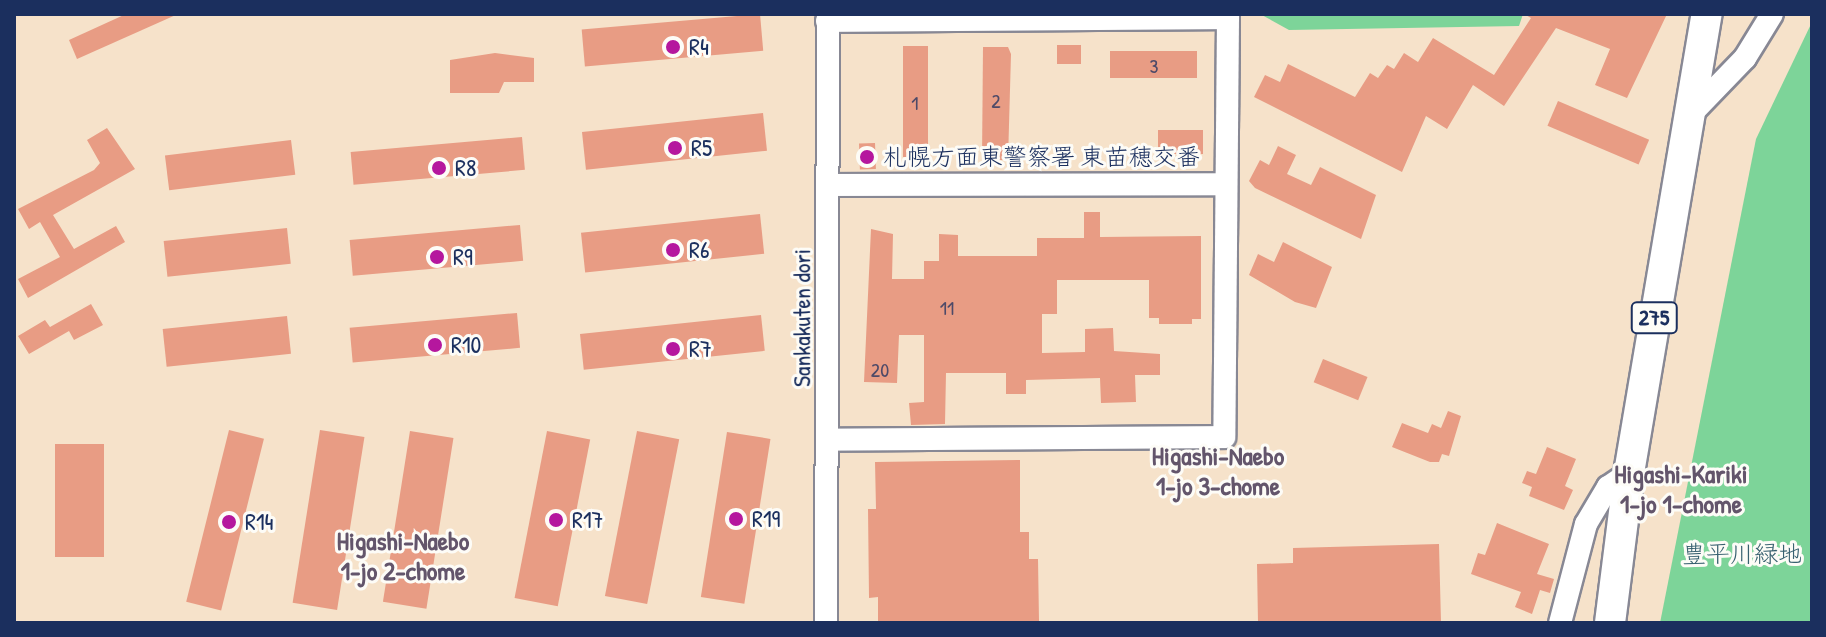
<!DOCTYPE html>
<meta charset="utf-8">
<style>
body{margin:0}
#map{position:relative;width:1826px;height:637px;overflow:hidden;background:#f6e2ca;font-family:"Patrick Hand","Klee One",sans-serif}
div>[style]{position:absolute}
.green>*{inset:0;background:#7dd499}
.building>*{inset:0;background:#e89c84;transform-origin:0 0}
.roads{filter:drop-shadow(2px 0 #888894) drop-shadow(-2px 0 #888894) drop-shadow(0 2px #888894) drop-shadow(0 -2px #888894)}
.minor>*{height:22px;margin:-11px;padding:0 11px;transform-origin:11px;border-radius:11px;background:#fff}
.highway>*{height:30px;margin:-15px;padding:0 15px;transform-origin:15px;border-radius:15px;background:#fff}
.dots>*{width:22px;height:22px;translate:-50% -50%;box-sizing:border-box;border:4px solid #fdfcf7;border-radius:50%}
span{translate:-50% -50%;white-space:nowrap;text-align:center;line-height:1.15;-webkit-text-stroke:6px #fdfcf7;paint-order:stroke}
.number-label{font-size:20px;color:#4e4a68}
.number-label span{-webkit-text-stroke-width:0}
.shield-label span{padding:2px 6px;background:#fdfcf7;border:2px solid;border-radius:6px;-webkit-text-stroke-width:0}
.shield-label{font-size:22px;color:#1b2f5e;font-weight:700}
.poi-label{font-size:24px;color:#1b2f5e}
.left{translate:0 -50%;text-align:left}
.street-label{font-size:24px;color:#1b2f5e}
.park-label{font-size:24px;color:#386170}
.neighbourhood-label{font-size:26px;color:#63556b;font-weight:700}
.frame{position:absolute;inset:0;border:16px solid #1b2f5e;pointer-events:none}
</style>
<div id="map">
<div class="green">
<i style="clip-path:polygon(1260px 14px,1523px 14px,1519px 26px,1289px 30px)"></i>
<i style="clip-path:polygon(1812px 22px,1812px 623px,1660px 623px,1756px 139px)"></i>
</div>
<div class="building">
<i style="clip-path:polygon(126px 14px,178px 14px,77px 59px,69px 40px)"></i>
<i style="left:760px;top:14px;width:37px;height:179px;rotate:85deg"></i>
<i style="clip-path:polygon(1524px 14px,1667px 14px,1627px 98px,1595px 85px,1610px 49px,1556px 28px,1504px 106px,1473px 85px,1447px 129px,1426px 116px,1402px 172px,1254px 97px,1265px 75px,1280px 82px,1288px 64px,1355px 97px,1370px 73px,1378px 78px,1387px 65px,1394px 69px,1404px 53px,1418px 62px,1433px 38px,1494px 75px,1531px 18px)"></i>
<i style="left:1057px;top:45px;width:24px;height:19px"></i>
<i style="left:903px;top:46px;width:25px;height:111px"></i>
<i style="clip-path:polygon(983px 47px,1008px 47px,1011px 54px,1008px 160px,982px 160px)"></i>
<i style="left:1197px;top:51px;width:27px;height:87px;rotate:90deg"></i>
<i style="clip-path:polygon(495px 53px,534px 58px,534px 82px,504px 82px,499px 93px,450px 93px,450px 60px)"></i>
<i style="left:1558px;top:101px;width:99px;height:27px;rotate:23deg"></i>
<i style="left:763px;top:113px;width:38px;height:182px;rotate:84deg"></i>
<i style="clip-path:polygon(107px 128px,135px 169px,53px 215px,74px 249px,116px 226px,125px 242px,28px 298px,18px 279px,60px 257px,40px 222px,29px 229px,18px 209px,94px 170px,100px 163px,87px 140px)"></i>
<i style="left:1203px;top:130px;width:24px;height:45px;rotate:90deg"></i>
<i style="left:522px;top:137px;width:33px;height:172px;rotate:85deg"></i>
<i style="left:291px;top:140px;width:35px;height:127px;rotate:83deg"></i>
<i style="left:875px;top:143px;width:26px;height:16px;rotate:88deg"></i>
<i style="clip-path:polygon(1278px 146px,1296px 155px,1287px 174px,1311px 185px,1320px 167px,1376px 195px,1361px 239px,1255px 188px,1249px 181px,1260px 160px,1269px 165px)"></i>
<i style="clip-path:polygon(1084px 212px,1100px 212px,1100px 237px,1201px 236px,1201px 319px,1192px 319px,1192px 324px,1159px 324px,1159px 318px,1149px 318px,1149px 280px,1057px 280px,1057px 314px,1042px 314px,1042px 353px,1085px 352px,1085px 329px,1113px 328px,1114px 351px,1160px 354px,1160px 375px,1135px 375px,1136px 402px,1101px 403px,1100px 378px,1026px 380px,1026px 394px,1006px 394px,1006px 373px,946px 373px,945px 424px,911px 425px,909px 403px,924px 402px,924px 335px,899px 335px,897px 383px,864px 382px,871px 229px,893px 234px,892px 279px,924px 279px,924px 261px,939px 261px,939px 234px,958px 235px,958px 256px,1037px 256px,1037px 238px,1084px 238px)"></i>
<i style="left:760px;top:214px;width:40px;height:180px;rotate:84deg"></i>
<i style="left:520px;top:225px;width:36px;height:171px;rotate:85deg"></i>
<i style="left:287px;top:228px;width:36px;height:124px;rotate:84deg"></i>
<i style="clip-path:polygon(1283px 242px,1332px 267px,1316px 308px,1295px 302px,1249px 275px,1258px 254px,1274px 262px)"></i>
<i style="clip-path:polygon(91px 304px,103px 325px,74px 340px,69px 331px,29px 354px,18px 336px,45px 320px,50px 327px)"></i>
<i style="left:517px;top:313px;width:35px;height:168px;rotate:85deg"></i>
<i style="left:761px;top:315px;width:36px;height:182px;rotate:84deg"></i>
<i style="left:287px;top:316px;width:38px;height:125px;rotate:84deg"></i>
<i style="left:1323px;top:359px;width:48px;height:25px;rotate:22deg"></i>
<i style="clip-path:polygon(1448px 411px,1461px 416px,1449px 456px,1442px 454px,1439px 462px,1430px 462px,1392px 447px,1402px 423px,1428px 433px,1432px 424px,1441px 428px)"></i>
<i style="left:229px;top:430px;width:36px;height:177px;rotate:14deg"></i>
<i style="left:320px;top:430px;width:45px;height:175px;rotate:9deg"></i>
<i style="left:410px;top:431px;width:44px;height:173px;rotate:9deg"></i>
<i style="left:547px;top:431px;width:44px;height:170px;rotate:11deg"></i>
<i style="left:637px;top:431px;width:43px;height:168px;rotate:11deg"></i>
<i style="left:727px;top:432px;width:44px;height:167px;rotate:9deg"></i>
<i style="left:55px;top:444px;width:49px;height:113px"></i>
<i style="clip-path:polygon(1547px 447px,1576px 459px,1565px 486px,1573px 490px,1564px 510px,1529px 496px,1532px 487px,1522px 483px,1527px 471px,1536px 474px)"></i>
<i style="clip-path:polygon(1020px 460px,1020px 532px,1029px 532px,1029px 559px,1038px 559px,1039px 621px,878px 623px,878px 597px,869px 598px,868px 509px,876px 509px,875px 462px)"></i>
<i style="clip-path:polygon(1497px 523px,1549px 544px,1537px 574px,1554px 579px,1550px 593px,1540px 590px,1532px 614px,1515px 607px,1521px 592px,1471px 574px,1478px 553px,1485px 555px)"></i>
<i style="clip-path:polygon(1439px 544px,1441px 623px,1258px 623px,1257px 564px,1293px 563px,1293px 548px)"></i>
</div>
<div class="roads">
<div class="minor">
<i style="left:827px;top:21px;width:401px;rotate:-0.4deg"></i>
<i style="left:1228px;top:18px;width:419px;rotate:90.5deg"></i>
<i style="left:1224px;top:437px;width:396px;rotate:179.6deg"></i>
<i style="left:1690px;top:115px;width:79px;rotate:-46deg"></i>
<i style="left:1745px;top:58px;width:52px;rotate:-58.5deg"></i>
<i style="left:829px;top:185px;width:396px;rotate:-0.1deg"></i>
<i style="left:826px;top:623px;width:609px;rotate:-89.81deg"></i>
<i style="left:1560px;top:623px;width:102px;rotate:-75.3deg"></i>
<i style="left:1586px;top:524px;width:43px;rotate:-59.3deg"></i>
<i style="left:1608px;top:487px;width:25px;rotate:-34deg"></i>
</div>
<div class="highway">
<i style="left:1610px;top:623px;width:151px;rotate:-82.8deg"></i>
<i style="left:1629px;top:473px;width:466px;rotate:-80.4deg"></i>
</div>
</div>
<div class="dots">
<i style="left:673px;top:47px;background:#b5179e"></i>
<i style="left:675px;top:148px;background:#b5179e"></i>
<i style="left:867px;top:157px;background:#b5179e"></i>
<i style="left:439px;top:168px;background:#b5179e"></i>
<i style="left:673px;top:250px;background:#b5179e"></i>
<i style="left:437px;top:257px;background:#b5179e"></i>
<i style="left:435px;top:345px;background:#b5179e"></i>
<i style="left:673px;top:349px;background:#b5179e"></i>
<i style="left:736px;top:519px;background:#b5179e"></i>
<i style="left:556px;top:520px;background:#b5179e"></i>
<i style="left:229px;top:522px;background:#b5179e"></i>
</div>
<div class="number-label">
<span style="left:1154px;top:65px">3</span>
<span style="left:996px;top:100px">2</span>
<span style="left:915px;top:102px">1</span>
<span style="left:947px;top:307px">11</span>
<span style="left:880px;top:369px">20</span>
</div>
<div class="shield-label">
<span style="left:1654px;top:318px">275</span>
</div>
<div class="poi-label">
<span class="left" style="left:689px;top:47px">R4</span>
<span class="left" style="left:691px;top:148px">R5</span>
<span class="left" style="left:883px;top:157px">札幌方面東警察署 東苗穂交番</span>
<span class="left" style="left:455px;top:168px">R8</span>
<span class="left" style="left:689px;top:250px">R6</span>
<span class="left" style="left:453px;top:257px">R9</span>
<span class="left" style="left:451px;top:345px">R10</span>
<span class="left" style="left:689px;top:349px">R7</span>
<span class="left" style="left:752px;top:519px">R19</span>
<span class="left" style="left:572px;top:520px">R17</span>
<span class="left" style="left:245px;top:522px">R14</span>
</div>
<div class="street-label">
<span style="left:802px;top:318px;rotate:-90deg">Sankakuten dori</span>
</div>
<div class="park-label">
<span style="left:1742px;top:554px">豊平川緑地</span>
</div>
<div class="neighbourhood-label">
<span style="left:1218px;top:471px">Higashi-Naebo<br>1-jo 3-chome</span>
<span style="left:1681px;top:489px">Higashi-Kariki<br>1-jo 1-chome</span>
<span style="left:403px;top:556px">Higashi-Naebo<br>1-jo 2-chome</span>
</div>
<div class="frame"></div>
</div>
